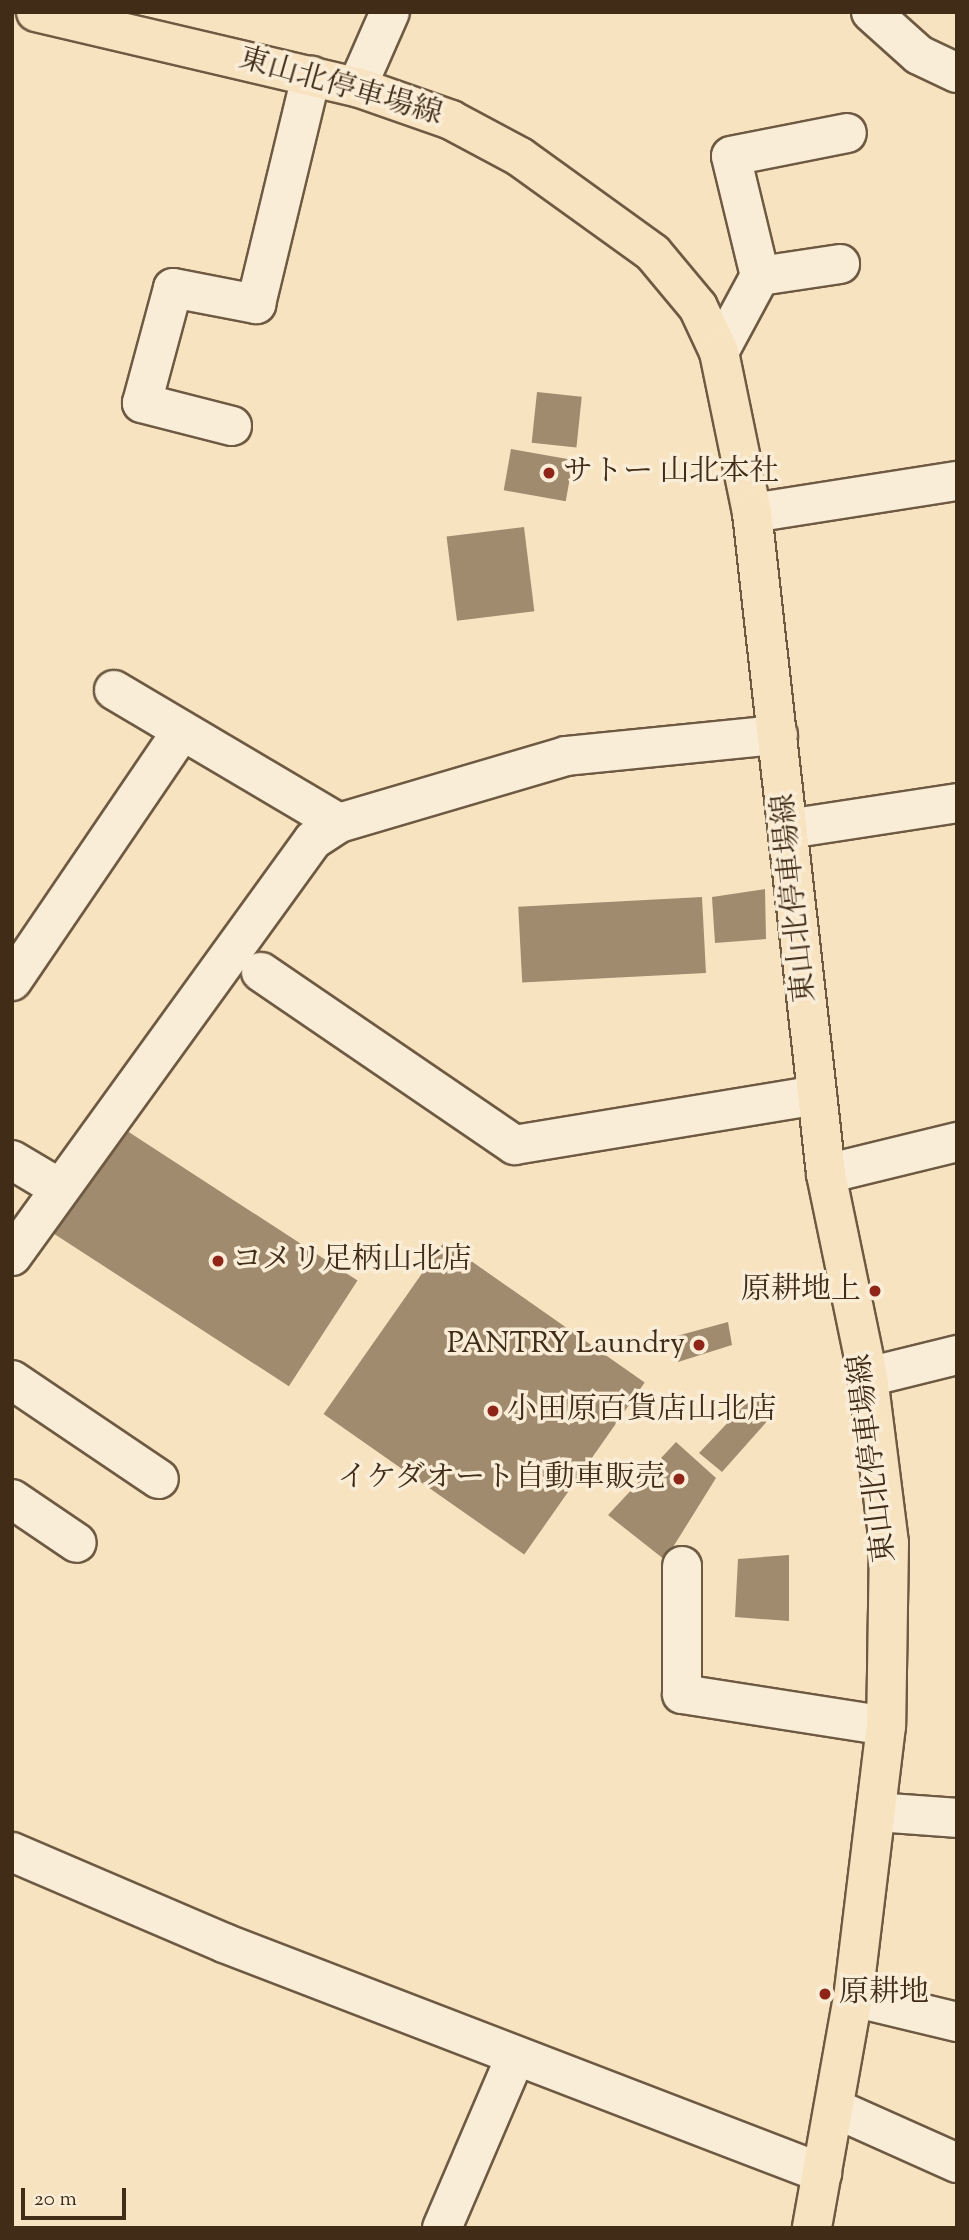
<!DOCTYPE html>
<meta charset="utf-8">
<style>
body{margin:0}
#map{position:relative;width:969px;height:2240px;overflow:hidden;background:#f8e3c1;font-family:"Sorts Mill Goudy","Noto Serif JP",serif}
div>[style]{position:absolute}
.building>*{inset:0;background:#a08b6f;transform-origin:0 0}
.roads{filter:drop-shadow(2px 0 #6e5a42) drop-shadow(-2px 0 #6e5a42) drop-shadow(0 2px #6e5a42) drop-shadow(0 -2px #6e5a42)}
.minor>*{height:38px;margin:-19px;padding:0 19px;transform-origin:19px;border-radius:19px;background:#faedd7}
.major>*{height:38px;margin:-19px;padding:0 19px;transform-origin:19px;border-radius:19px;background:#f8e3c1}
.dots>*{width:19px;height:19px;translate:-50% -50%;box-sizing:border-box;border:4px solid #faedd7;border-radius:50%}
span{translate:-50% -50%;white-space:nowrap;text-align:center;line-height:1.15;-webkit-text-stroke:7px #faedd7;paint-order:stroke}
.street-label{font-size:30px;color:#402c17}
.poi-label{font-size:30px;color:#402c17}
.left{translate:0 -50%;text-align:left}
.right{translate:-100% -50%;text-align:right}
.frame{position:absolute;inset:0;border:14px solid #402c17;pointer-events:none}
.scale{position:absolute;left:21px;top:2188px;width:105px;height:32px;box-sizing:border-box;border:4px solid #402c17;border-top:0;padding-left:9px;font-size:21px;line-height:24px;white-space:nowrap;color:#402c17;-webkit-text-stroke:5px #faedd7;paint-order:stroke}
</style>
<div id="map">
<div class="building">
<i style="left:537px;top:392px;width:45px;height:51px;rotate:6deg"></i>
<i style="left:511px;top:449px;width:63px;height:42px;rotate:10deg"></i>
<i style="left:524px;top:527px;width:85px;height:78px;rotate:83deg"></i>
<i style="clip-path:polygon(765px 889px,766px 939px,715px 943px,712px 897px)"></i>
<i style="left:702px;top:897px;width:76px;height:184px;rotate:87deg"></i>
<i style="left:121px;top:1127px;width:282px;height:126px;rotate:33deg"></i>
<i style="left:444px;top:1242px;width:245px;height:210px;rotate:35deg"></i>
<i style="clip-path:polygon(728px 1322px,732px 1345px,678px 1362px,673px 1337px)"></i>
<i style="clip-path:polygon(754px 1395px,777px 1410px,722px 1472px,699px 1453px)"></i>
<i style="clip-path:polygon(676px 1442px,716px 1478px,665px 1560px,608px 1515px)"></i>
<i style="clip-path:polygon(789px 1555px,789px 1621px,735px 1617px,738px 1559px)"></i>
</div>
<div class="roads">
<div class="minor">
<i style="left:871px;top:12px;width:64px;rotate:41.9deg"></i>
<i style="left:919px;top:55px;width:42px;rotate:25.3deg"></i>
<i style="left:357px;top:87px;width:82px;rotate:-66.3deg"></i>
<i style="left:760px;top:276px;width:81px;rotate:-8.5deg"></i>
<i style="left:719px;top:352px;width:86px;rotate:-61.7deg"></i>
<i style="left:760px;top:276px;width:123px;rotate:-103.6deg"></i>
<i style="left:731px;top:156px;width:118px;rotate:-11.2deg"></i>
<i style="left:232px;top:426px;width:93px;rotate:-165.7deg"></i>
<i style="left:142px;top:403px;width:119px;rotate:-74.9deg"></i>
<i style="left:173px;top:288px;width:85px;rotate:10.9deg"></i>
<i style="left:256px;top:304px;width:235px;rotate:-76.4deg"></i>
<i style="left:752px;top:513px;width:207px;rotate:-8.9deg"></i>
<i style="left:114px;top:690px;width:261px;rotate:30.6deg"></i>
<i style="left:788px;top:829px;width:171px;rotate:-8.7deg"></i>
<i style="left:261px;top:972px;width:307px;rotate:34.3deg"></i>
<i style="left:515px;top:1145px;width:306px;rotate:-9.4deg"></i>
<i style="left:12px;top:981px;width:302px;rotate:-55.8deg"></i>
<i style="left:12px;top:1160px;width:55px;rotate:30.8deg"></i>
<i style="left:826px;top:1174px;width:135px;rotate:-13.7deg"></i>
<i style="left:12px;top:1256px;width:513px;rotate:-54.11deg"></i>
<i style="left:313px;top:840px;width:31px;rotate:-33deg"></i>
<i style="left:339px;top:823px;width:237px;rotate:-16.4deg"></i>
<i style="left:566px;top:756px;width:213px;rotate:-5.7deg"></i>
<i style="left:868px;top:1377px;width:92px;rotate:-13.9deg"></i>
<i style="left:12px;top:1380px;width:177px;rotate:34deg"></i>
<i style="left:12px;top:1499px;width:78px;rotate:34.1deg"></i>
<i style="left:682px;top:1566px;width:128px;rotate:90deg"></i>
<i style="left:682px;top:1694px;width:206px;rotate:8.9deg"></i>
<i style="left:876px;top:1812px;width:81px;rotate:4.2deg"></i>
<i style="left:12px;top:1852px;width:231px;rotate:23.2deg"></i>
<i style="left:224px;top:1943px;width:641px;rotate:21.04deg"></i>
<i style="left:853px;top:1997px;width:107px;rotate:13.5deg"></i>
<i style="left:834px;top:2108px;width:135px;rotate:24.1deg"></i>
<i style="left:442px;top:2228px;width:185px;rotate:-66.8deg"></i>
</div>
<div class="major">
<i style="left:36px;top:12px;width:330px;rotate:13.2deg"></i>
<i style="left:357px;top:87px;width:100px;rotate:19.3deg"></i>
<i style="left:451px;top:120px;width:78px;rotate:28.2deg"></i>
<i style="left:520px;top:157px;width:164px;rotate:35.8deg"></i>
<i style="left:653px;top:253px;width:70px;rotate:50.2deg"></i>
<i style="left:698px;top:307px;width:50px;rotate:65deg"></i>
<i style="left:719px;top:352px;width:164px;rotate:78.4deg"></i>
<i style="left:752px;top:513px;width:665px;rotate:83.61deg"></i>
<i style="left:826px;top:1174px;width:207px;rotate:78.3deg"></i>
<i style="left:868px;top:1377px;width:167px;rotate:82.8deg"></i>
<i style="left:889px;top:1543px;width:183px;rotate:90.9deg"></i>
<i style="left:886px;top:1726px;width:273px;rotate:96.9deg"></i>
<i style="left:853px;top:1997px;width:235px;rotate:100.1deg"></i>
</div>
</div>
<div class="dots">
<i style="left:549px;top:473px;background:#8f2418"></i>
<i style="left:218px;top:1261px;background:#8f2418"></i>
<i style="left:875px;top:1291px;background:#8f2418"></i>
<i style="left:699px;top:1345px;background:#8f2418"></i>
<i style="left:493px;top:1411px;background:#8f2418"></i>
<i style="left:679px;top:1479px;background:#8f2418"></i>
<i style="left:825px;top:1994px;background:#8f2418"></i>
</div>
<div class="street-label">
<span style="left:340px;top:88px;rotate:16deg">東山北停車場線</span>
<span style="left:796px;top:898px;rotate:-96deg">東山北停車場線</span>
<span style="left:874px;top:1458px;rotate:-97deg">東山北停車場線</span>
</div>
<div class="poi-label">
<span class="left" style="left:563px;top:473px">サトー 山北本社</span>
<span class="left" style="left:232px;top:1261px">コメリ足柄山北店</span>
<span class="right" style="left:861px;top:1291px">原耕地上</span>
<span class="right" style="left:685px;top:1345px">PANTRY Laundry</span>
<span class="left" style="left:507px;top:1411px">小田原百貨店山北店</span>
<span class="right" style="left:665px;top:1479px">イケダオート自動車販売</span>
<span class="left" style="left:839px;top:1994px">原耕地</span>
</div>
<div class="frame"></div>
<div class="scale">20 m</div>
</div>
